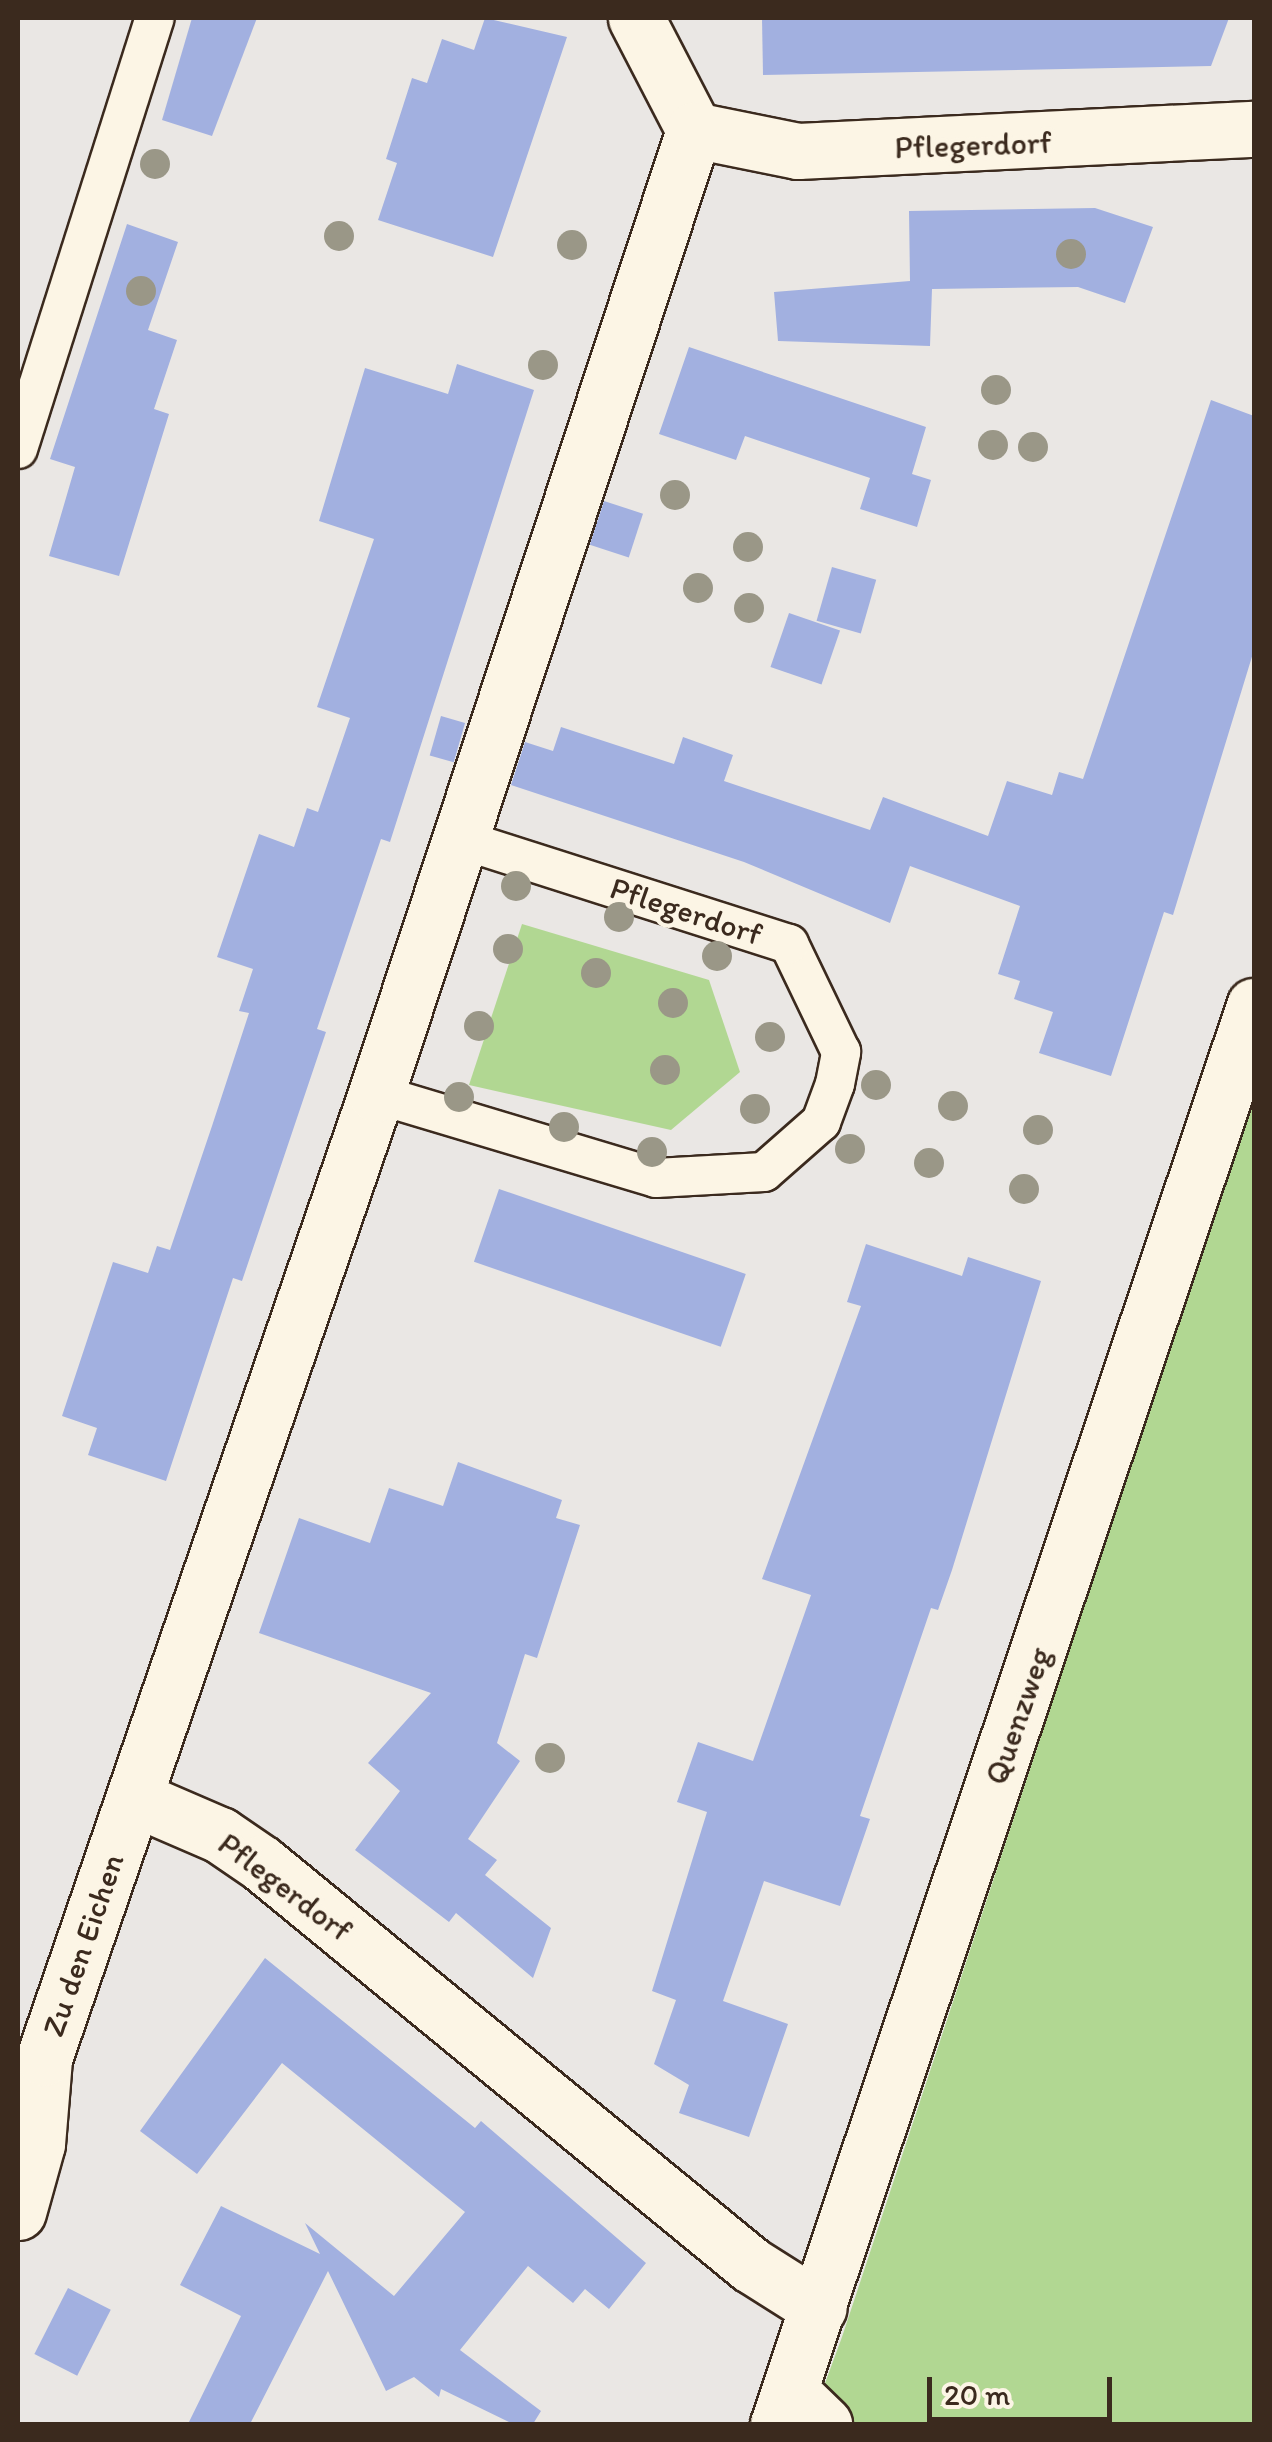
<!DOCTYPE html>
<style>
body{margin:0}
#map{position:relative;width:1272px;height:2442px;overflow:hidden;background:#eae7e4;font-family:Itim,sans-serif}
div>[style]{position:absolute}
.green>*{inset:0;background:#b1d792}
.building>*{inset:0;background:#a2b0e0;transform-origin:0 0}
.roads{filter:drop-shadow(2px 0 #3b2a1e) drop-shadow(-2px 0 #3b2a1e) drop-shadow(0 2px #3b2a1e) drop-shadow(0 -2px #3b2a1e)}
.service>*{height:38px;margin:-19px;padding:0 19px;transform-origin:19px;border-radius:19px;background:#fcf5e5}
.minor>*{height:55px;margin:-27.5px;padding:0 27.5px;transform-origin:27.5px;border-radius:27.5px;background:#fcf5e5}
.tertiary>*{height:55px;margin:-27.5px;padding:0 27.5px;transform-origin:27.5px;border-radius:27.5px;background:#fcf5e5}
.trees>*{width:30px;height:30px;margin:-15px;border-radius:50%;background:#9a9787}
span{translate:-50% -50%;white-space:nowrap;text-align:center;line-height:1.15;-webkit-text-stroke:9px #fcf5e5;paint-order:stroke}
.street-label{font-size:32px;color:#3b2a1e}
.frame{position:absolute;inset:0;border:20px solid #3b2a1e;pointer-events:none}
.scale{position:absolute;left:927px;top:2377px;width:185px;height:45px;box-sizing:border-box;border:5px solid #3b2a1e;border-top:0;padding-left:12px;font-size:30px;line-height:35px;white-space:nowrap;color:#3b2a1e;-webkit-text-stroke:8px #fcf5e5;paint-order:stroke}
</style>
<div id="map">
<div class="green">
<i style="clip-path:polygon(522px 924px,709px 980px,740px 1072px,671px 1130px,469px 1085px)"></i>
<i style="clip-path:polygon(1254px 1093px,1254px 2424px,810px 2424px,842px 2337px)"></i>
</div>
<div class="building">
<i style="clip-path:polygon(192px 18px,257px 18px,212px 136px,162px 120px)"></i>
<i style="clip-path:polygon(485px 18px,567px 37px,493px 257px,378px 220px,397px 163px,386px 159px,412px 78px,427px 83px,442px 39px,474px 50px)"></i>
<i style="clip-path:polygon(762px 18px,1229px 18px,1211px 66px,763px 75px)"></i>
<i style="clip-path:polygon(1095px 208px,1153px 227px,1125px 303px,1078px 287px,932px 289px,930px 346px,778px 341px,774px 292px,910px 281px,909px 211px)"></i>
<i style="clip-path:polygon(127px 224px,178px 242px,148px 330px,177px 340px,154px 409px,169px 414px,119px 576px,49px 556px,75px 467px,50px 459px)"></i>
<i style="clip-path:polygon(689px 347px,926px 427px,912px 474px,931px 480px,917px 527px,860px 509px,870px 478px,745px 436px,736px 460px,659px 434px)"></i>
<i style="clip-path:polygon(457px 364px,534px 390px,390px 842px,381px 839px,317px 1029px,326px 1032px,242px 1281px,233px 1278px,166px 1481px,88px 1455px,97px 1428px,62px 1416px,113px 1262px,148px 1273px,157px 1246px,170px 1250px,212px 1126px,249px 1013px,239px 1011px,253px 969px,217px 957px,259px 834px,294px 847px,307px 808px,318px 812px,350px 718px,317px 707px,374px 539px,319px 521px,365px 368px,448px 394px)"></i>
<i style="clip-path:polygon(1211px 400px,1254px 416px,1254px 650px,1173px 915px,1164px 912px,1111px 1076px,1039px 1053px,1053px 1012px,1014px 999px,1020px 981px,998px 974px,1020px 906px,910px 866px,890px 923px,744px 862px,511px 785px,525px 742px,553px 751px,561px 727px,674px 764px,683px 737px,733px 755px,724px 781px,870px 830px,883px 797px,988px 836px,1007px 781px,1052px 795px,1059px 772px,1083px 779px)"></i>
<i style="left:604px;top:501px;width:41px;height:46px;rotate:18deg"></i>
<i style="left:832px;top:567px;width:46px;height:56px;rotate:16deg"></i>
<i style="left:789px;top:613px;width:54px;height:57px;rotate:19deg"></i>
<i style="left:441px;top:716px;width:25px;height:41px;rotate:16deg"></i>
<i style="left:499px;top:1189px;width:261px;height:77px;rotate:19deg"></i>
<i style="clip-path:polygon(866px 1244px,962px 1276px,968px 1257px,1041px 1281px,952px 1570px,938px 1610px,931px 1608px,860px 1816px,870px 1819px,840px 1906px,764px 1881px,723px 2001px,788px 2024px,749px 2137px,679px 2113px,689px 2085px,654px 2064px,676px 2000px,652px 1991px,707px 1812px,677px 1802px,698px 1742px,753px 1761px,811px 1595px,762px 1579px,861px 1306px,847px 1302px)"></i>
<i style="clip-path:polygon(458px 1462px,562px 1500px,556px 1518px,580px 1525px,537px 1658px,525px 1654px,497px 1743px,520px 1761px,468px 1839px,497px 1860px,485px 1875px,551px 1928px,533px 1978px,456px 1913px,449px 1922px,355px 1850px,400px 1791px,368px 1763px,431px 1693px,259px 1633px,299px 1518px,370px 1543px,389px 1488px,443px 1506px)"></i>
<i style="clip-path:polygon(265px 1958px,475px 2128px,481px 2121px,646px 2263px,609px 2309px,585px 2289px,573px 2303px,528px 2266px,460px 2350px,541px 2411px,533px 2424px,513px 2424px,441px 2389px,439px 2397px,414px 2377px,386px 2391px,328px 2271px,250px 2424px,188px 2424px,241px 2316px,180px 2285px,221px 2206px,320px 2254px,305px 2223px,394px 2296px,465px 2212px,282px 2063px,197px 2174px,140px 2131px)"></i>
<i style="left:68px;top:2288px;width:48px;height:74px;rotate:27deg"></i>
</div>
<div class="roads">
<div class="service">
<i style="left:18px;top:449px;width:452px;rotate:-72.4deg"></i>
<i style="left:376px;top:1094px;width:292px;rotate:16.7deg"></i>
<i style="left:656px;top:1178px;width:108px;rotate:-3.2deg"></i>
<i style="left:764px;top:1172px;width:76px;rotate:-41.3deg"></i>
<i style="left:821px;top:1122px;width:40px;rotate:-69.8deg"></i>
<i style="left:835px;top:1084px;width:33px;rotate:-79deg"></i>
<i style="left:841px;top:1052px;width:120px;rotate:-115.7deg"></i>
<i style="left:789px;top:944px;width:346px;rotate:-162.3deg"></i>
</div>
<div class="minor">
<i style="left:636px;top:18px;width:126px;rotate:62.6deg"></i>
<i style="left:134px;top:1798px;width:94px;rotate:23.3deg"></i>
<i style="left:220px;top:1835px;width:50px;rotate:34.3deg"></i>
<i style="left:261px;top:1863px;width:634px;rotate:39.37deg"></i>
<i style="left:751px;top:2265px;width:80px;rotate:32.3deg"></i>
<i style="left:18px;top:2212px;width:71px;rotate:-74.4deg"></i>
<i style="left:37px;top:2144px;width:86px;rotate:-85.3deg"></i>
<i style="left:44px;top:2058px;width:1020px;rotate:-71deg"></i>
<i style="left:376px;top:1094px;width:1015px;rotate:-71.74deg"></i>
<i style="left:694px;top:130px;width:106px;rotate:11.4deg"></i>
<i style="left:798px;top:151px;width:457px;rotate:-2.8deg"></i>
<i style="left:792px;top:2393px;width:45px;rotate:44.1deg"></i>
</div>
<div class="tertiary">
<i style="left:778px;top:2424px;width:1496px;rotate:-71.44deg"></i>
</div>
</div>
<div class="trees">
<i style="left:155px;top:164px"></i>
<i style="left:339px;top:236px"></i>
<i style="left:572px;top:245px"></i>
<i style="left:1071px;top:254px"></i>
<i style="left:141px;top:291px"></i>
<i style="left:543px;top:365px"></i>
<i style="left:996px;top:390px"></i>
<i style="left:993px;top:445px"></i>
<i style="left:1033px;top:447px"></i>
<i style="left:675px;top:495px"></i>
<i style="left:748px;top:547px"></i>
<i style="left:698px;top:588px"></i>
<i style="left:749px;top:608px"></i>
<i style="left:516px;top:886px"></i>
<i style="left:619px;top:917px"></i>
<i style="left:508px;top:949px"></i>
<i style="left:717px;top:956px"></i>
<i style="left:596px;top:973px"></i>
<i style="left:673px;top:1003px"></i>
<i style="left:479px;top:1026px"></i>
<i style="left:770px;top:1037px"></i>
<i style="left:665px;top:1070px"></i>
<i style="left:876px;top:1085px"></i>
<i style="left:459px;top:1097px"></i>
<i style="left:953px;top:1106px"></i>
<i style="left:755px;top:1109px"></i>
<i style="left:564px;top:1127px"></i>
<i style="left:1038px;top:1130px"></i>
<i style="left:850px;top:1149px"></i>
<i style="left:652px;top:1152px"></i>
<i style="left:929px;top:1163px"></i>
<i style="left:1024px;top:1189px"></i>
<i style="left:550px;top:1758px"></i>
</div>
<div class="street-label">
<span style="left:973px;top:145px;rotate:-2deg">Pflegerdorf</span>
<span style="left:686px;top:911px;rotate:18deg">Pflegerdorf</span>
<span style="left:1018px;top:1716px;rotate:-71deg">Quenzweg</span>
<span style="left:285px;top:1887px;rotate:37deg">Pflegerdorf</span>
<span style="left:83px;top:1945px;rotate:-71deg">Zu den Eichen</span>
</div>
<div class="frame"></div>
<div class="scale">20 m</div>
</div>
